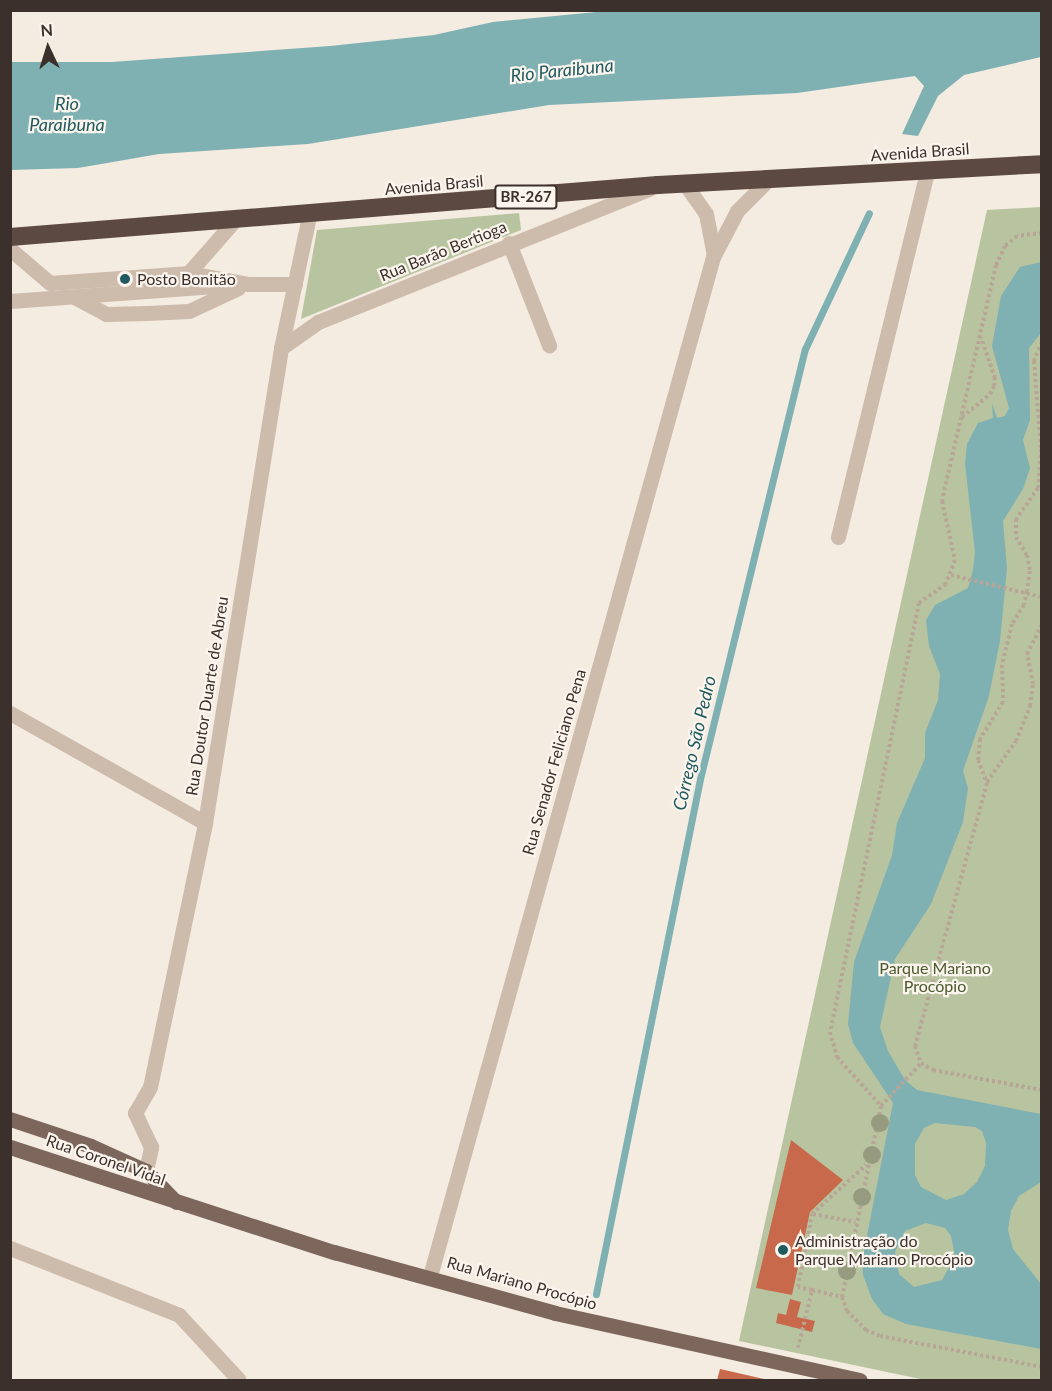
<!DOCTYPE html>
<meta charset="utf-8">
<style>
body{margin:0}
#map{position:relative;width:1052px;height:1391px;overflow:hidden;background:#f4ebe1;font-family:Lato,sans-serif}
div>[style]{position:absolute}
.green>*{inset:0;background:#b8c4a0}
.water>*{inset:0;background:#7fb0b2}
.stream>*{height:7px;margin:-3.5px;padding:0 3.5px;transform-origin:3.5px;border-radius:3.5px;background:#7fb0b2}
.building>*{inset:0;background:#c8694b}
.path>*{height:4px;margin-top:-2px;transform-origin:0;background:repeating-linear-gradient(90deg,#b9a596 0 3px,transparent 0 6px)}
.minor>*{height:15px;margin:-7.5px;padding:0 7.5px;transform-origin:7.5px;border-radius:7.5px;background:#cdbbac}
.major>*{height:15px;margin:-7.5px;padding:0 7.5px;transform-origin:7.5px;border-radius:7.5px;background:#7d675c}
.highway>*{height:18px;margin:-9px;padding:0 9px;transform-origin:9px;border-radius:9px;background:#5c4a42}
.trees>*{width:18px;height:18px;margin:-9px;border-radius:50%;background:#969b7f}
.dots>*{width:16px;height:16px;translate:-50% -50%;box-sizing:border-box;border:3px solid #fbf5ee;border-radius:50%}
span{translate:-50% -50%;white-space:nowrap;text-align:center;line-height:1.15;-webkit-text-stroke:4.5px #fbf5ee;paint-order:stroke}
.shield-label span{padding:2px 4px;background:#fbf5ee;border:2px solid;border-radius:4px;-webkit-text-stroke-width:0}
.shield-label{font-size:15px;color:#3b302b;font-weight:700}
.street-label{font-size:16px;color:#3b302b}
.poi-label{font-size:16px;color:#3b302b}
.left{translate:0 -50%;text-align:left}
.park-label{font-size:16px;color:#4a5a2e}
.water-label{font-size:18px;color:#1f5a5e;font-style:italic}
.frame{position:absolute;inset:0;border:12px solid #3b302b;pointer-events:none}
.north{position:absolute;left:18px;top:18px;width:60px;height:60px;-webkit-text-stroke:4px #fbf5ee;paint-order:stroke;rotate:356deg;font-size:16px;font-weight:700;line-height:24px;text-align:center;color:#3b302b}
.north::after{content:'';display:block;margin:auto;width:21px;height:27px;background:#3b302b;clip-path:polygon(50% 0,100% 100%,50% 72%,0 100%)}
</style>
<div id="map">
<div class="green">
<i style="clip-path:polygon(1041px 207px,1041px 1380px,925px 1380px,739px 1341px,987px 210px)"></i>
<i style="clip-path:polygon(519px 213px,521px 230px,301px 319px,317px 230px)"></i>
</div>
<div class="water">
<i style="clip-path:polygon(617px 10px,1041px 11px,1041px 57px,964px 75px,938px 96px,918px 136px,902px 134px,924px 86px,915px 76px,797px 93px,549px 105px,308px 144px,159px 154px,78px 168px,11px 170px,11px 62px,112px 62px,330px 46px,434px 35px,493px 22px)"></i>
<i style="clip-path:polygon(evenodd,1041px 262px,1041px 333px,1029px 348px,1030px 420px,1023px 440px,1030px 468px,1023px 489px,1003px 521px,1007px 568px,1000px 641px,989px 696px,963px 771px,968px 788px,963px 822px,931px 904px,895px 959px,880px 1027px,888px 1051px,905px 1080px,917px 1090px,1041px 1114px,1041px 1182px,1019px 1196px,1011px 1211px,1008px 1230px,1013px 1249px,1041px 1284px,1041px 1349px,906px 1324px,883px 1314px,872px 1299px,863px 1275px,862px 1261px,893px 1103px,853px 1043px,848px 1024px,854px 962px,892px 855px,897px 823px,925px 758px,925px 733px,938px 700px,940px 674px,929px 646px,926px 620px,935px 605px,968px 588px,973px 570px,975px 552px,965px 464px,967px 444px,978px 423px,993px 418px,992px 403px,997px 418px,1005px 416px,1009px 408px,992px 346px,1001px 296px,1020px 267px,1041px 262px,935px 1123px,975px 1127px,982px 1131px,986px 1143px,985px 1166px,977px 1182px,964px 1194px,946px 1200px,921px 1187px,915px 1175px,915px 1144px,924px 1128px,935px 1123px,1041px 262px,926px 1223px,945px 1228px,951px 1236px,955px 1257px,942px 1280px,914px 1287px,899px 1274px,895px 1252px,905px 1231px,926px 1223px)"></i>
</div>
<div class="stream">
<i style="left:596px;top:1294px;width:525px;rotate:-78.58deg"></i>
<i style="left:700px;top:779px;width:443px;rotate:-76.3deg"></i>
<i style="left:805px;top:349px;width:150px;rotate:-64.8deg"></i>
</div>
<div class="building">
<i style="clip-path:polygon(791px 1140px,843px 1180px,810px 1212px,792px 1295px,756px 1288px)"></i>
<i style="clip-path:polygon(790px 1299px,801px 1302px,797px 1317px,815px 1321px,812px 1332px,776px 1323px,778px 1313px,786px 1315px)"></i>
<i style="clip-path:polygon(720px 1369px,769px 1380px,717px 1380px)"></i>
</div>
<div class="path">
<i style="left:1042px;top:233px;width:25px;rotate:173deg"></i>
<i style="left:1017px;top:236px;width:16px;rotate:140deg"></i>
<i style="left:1005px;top:246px;width:21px;rotate:115deg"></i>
<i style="left:996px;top:265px;width:242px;rotate:102.9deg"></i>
<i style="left:942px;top:501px;width:60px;rotate:77.6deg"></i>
<i style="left:955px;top:560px;width:26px;rotate:111deg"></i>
<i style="left:946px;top:584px;width:33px;rotate:145deg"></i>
<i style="left:919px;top:603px;width:438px;rotate:101.7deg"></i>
<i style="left:830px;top:1032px;width:26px;rotate:74deg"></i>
<i style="left:837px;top:1057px;width:66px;rotate:48.1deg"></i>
<i style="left:881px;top:1106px;width:195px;rotate:101.5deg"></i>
<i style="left:842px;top:1297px;width:15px;rotate:70deg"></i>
<i style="left:847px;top:1311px;width:27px;rotate:45deg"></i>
<i style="left:866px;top:1330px;width:15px;rotate:23deg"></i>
<i style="left:880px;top:1336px;width:165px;rotate:10.8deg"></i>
<i style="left:1042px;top:342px;width:21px;rotate:113deg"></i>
<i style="left:1034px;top:361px;width:88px;rotate:85.5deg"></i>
<i style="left:1041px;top:449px;width:39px;rotate:94deg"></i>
<i style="left:1038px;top:488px;width:38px;rotate:125deg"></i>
<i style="left:1016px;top:519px;width:18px;rotate:90deg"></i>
<i style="left:1016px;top:537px;width:21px;rotate:59deg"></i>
<i style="left:1027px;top:555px;width:16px;rotate:79deg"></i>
<i style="left:1030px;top:571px;width:20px;rotate:99deg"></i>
<i style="left:1027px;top:591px;width:14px;rotate:102deg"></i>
<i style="left:1024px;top:605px;width:22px;rotate:122deg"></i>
<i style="left:1012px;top:624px;width:42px;rotate:103.7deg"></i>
<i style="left:1002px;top:665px;width:37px;rotate:88deg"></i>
<i style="left:1003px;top:702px;width:44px;rotate:121.9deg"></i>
<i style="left:980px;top:739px;width:21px;rotate:95deg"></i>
<i style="left:978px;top:760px;width:25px;rotate:69deg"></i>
<i style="left:987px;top:783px;width:273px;rotate:105.3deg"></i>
<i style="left:915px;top:1046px;width:18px;rotate:71deg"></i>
<i style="left:921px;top:1063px;width:14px;rotate:30deg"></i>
<i style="left:933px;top:1070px;width:111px;rotate:10.4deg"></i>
<i style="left:962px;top:417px;width:36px;rotate:-39deg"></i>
<i style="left:990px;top:394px;width:9px;rotate:-63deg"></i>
<i style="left:994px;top:386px;width:8px;rotate:-83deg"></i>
<i style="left:995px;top:378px;width:43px;rotate:-108.9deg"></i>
<i style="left:951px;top:575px;width:94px;rotate:13.6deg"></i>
<i style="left:987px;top:782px;width:50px;rotate:-54.7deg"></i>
<i style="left:1016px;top:741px;width:38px;rotate:-68deg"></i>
<i style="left:1030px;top:706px;width:22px;rotate:-82deg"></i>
<i style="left:1033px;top:684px;width:31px;rotate:-101deg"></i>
<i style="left:1027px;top:654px;width:33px;rotate:-63deg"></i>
<i style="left:881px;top:1106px;width:59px;rotate:-47.1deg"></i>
<i style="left:813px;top:1214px;width:43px;rotate:10.8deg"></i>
<i style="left:812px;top:1290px;width:14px;rotate:-168deg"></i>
<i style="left:798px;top:1287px;width:74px;rotate:-79.1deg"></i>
<i style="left:812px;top:1214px;width:73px;rotate:-42.2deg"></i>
<i style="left:798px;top:1348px;width:60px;rotate:-76.4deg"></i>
<i style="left:812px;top:1290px;width:31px;rotate:13deg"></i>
</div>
<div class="minor">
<i style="left:685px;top:184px;width:37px;rotate:55deg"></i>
<i style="left:706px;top:214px;width:38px;rotate:79deg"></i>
<i style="left:509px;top:243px;width:110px;rotate:68.6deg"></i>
<i style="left:10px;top:249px;width:52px;rotate:40.4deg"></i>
<i style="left:50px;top:283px;width:140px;rotate:-4.1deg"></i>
<i style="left:190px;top:273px;width:60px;rotate:10.6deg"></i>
<i style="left:249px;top:284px;width:46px"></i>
<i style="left:184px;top:278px;width:76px;rotate:-48.7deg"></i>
<i style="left:76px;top:298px;width:34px;rotate:28deg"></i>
<i style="left:106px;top:314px;width:41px;rotate:-1.4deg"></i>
<i style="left:147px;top:313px;width:42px;rotate:-2.7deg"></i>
<i style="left:189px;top:311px;width:54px;rotate:-25.1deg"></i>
<i style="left:10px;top:301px;width:219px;rotate:-4.2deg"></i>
<i style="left:281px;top:348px;width:45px;rotate:-35.1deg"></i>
<i style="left:318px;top:322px;width:357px;rotate:-21.9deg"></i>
<i style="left:838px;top:537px;width:377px;rotate:-76.3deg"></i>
<i style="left:10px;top:713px;width:224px;rotate:29.4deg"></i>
<i style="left:146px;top:1171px;width:25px;rotate:-78deg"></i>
<i style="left:151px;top:1147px;width:38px;rotate:-115deg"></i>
<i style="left:135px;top:1113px;width:30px;rotate:-60deg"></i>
<i style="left:150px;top:1087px;width:270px;rotate:-78.2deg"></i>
<i style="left:205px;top:823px;width:481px;rotate:-80.9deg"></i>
<i style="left:281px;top:348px;width:135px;rotate:-78deg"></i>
<i style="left:10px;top:1248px;width:182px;rotate:21.6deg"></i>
<i style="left:179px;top:1315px;width:88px;rotate:47.3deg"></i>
<i style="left:430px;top:1276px;width:1058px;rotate:-74.48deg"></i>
<i style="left:713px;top:257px;width:52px;rotate:-62.4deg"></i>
<i style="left:737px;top:211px;width:41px;rotate:-45deg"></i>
</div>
<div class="major">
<i style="left:10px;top:1119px;width:85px;rotate:18.4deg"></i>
<i style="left:91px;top:1146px;width:60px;rotate:24.4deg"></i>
<i style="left:146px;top:1171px;width:43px;rotate:45.9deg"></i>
<i style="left:10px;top:1147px;width:341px;rotate:18deg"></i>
<i style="left:334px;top:1252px;width:229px;rotate:15.4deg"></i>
<i style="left:555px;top:1313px;width:312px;rotate:12.4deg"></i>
</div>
<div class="highway">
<i style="left:10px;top:237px;width:650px;rotate:-4.59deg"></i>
<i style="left:658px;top:185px;width:385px;rotate:-3.1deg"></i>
</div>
<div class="trees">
<i style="left:880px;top:1123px"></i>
<i style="left:872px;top:1155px"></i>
<i style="left:862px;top:1197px"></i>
<i style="left:847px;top:1271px"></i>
</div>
<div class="dots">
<i style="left:125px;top:279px;background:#1f5a5e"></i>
<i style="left:783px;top:1250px;background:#1f5a5e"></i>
</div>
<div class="shield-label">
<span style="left:526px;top:197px">BR-267</span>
</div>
<div class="street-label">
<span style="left:920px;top:152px;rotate:-4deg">Avenida Brasil</span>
<span style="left:434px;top:185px;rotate:-5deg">Avenida Brasil</span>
<span style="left:443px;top:251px;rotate:-22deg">Rua Barão Bertioga</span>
<span style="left:207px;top:696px;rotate:-81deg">Rua Doutor Duarte de Abreu</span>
<span style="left:554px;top:762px;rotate:-74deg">Rua Senador Feliciano Pena</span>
<span style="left:106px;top:1160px;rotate:19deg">Rua Coronel Vidal</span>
<span style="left:522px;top:1283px;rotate:16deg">Rua Mariano Procópio</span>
</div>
<div class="poi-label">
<span class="left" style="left:137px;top:279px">Posto Bonitão</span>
<span class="left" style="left:795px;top:1250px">Administração do<br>Parque Mariano Procópio</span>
</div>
<div class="park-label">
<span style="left:935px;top:977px">Parque Mariano<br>Procópio</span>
</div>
<div class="water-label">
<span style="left:562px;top:70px;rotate:-6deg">Rio Paraibuna</span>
<span style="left:67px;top:114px">Rio<br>Paraibuna</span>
<span style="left:694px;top:743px;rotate:-77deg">Córrego São Pedro</span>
</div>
<div class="frame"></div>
<div class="north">N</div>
</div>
